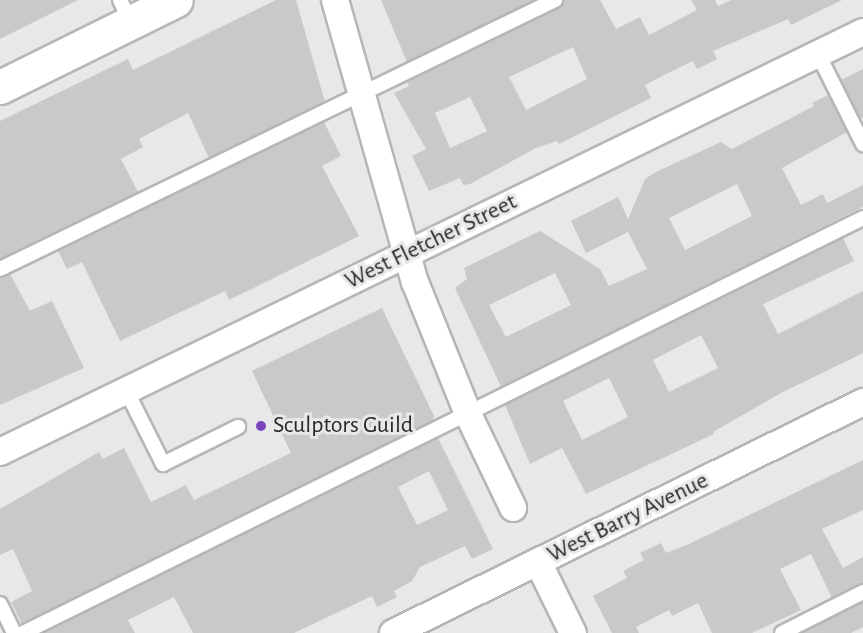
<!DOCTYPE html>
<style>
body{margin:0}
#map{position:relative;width:863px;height:633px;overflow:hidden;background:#e8e8ea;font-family:"Alegreya Sans",sans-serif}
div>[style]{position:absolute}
.building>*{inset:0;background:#cac8c9}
.roads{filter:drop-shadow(2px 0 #b6b6b8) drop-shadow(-2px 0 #b6b6b8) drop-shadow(0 2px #b6b6b8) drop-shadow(0 -2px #b6b6b8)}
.service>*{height:14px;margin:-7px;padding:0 7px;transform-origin:7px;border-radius:7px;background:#fff}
.minor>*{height:26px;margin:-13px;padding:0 13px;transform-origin:13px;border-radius:13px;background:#fff}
.secondary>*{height:33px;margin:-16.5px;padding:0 16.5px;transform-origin:16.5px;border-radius:16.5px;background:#fff}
.dots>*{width:16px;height:16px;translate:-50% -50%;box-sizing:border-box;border:3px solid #e8e8ea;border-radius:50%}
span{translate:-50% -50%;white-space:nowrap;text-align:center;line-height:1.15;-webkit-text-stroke:6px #e8e8ea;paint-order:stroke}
.street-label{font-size:24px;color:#29292a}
.poi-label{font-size:24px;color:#29292a}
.left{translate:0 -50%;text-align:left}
</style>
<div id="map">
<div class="building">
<i style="clip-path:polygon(0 0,78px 0,0 39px)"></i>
<i style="clip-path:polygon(276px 0,296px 0,325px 102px,209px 158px,188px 113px,139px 139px,143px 147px,121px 159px,138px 192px,0 259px,0 121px,128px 59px,133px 70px)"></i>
<i style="clip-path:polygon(381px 0,534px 0,407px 62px)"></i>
<i style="clip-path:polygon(evenodd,564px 0,600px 0,616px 29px,640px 17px,649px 35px,697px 10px,691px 0,715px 0,718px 6px,731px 0,842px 0,791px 25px,788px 19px,713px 51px,717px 59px,697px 69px,693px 61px,666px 74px,645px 85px,651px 98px,559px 144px,557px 141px,536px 148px,470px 184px,463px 185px,460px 178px,429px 191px,412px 156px,426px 149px,394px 93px,409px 86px,407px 82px,559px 8px,564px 0,573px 47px,587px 79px,526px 110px,509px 77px,573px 47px,564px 0,470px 97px,487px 131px,450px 148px,435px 113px,470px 97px)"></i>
<i style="clip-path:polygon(863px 69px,863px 118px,861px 119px,841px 80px)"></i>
<i style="clip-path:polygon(evenodd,828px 95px,847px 132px,782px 168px,801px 205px,823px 194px,827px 203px,863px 185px,863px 207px,501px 387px,455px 288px,467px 279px,464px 268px,540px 231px,600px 269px,609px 286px,647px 269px,628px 232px,586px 253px,571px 221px,618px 197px,628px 219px,645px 179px,656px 172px,721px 142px,732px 149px,814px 106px,812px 103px,828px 95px,737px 184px,752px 216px,685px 250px,669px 218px,737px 184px,828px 95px,555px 273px,571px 305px,506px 337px,489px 305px,555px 273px)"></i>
<i style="clip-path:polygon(324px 122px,341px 156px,322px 166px,359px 236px,229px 300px,225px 291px,120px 341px,82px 262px,67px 269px,58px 251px)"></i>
<i style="clip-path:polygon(evenodd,843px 238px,854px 261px,763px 304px,778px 334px,863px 291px,863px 353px,781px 393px,713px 432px,714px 434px,586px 494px,562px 448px,530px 464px,505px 405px,843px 238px,701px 335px,718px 368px,669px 392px,653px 360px,701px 335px,843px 238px,609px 378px,628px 417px,582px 440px,563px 401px,609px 378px)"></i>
<i style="clip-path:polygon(10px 274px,30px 311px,52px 301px,84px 368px,0 405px,0 278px)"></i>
<i style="clip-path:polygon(382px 308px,434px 416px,432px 421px,22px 624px,11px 602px,32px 591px,13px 549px,0 555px,0 509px,99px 452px,103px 459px,124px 448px,151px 502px,186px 485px,194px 500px,291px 453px,252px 371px)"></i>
<i style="clip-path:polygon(evenodd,438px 438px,493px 549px,472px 559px,465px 546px,420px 567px,412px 581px,394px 591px,397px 597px,377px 607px,372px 596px,294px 633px,193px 633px,174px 597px,128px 620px,135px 633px,43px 633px,438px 438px,429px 471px,448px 510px,417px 525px,398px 487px,429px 471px)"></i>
<i style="clip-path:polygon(863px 460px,863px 510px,822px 529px,843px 568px,863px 557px,863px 583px,832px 598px,811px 554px,780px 569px,801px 610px,752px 633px,712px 633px,698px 603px,672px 616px,669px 610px,636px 627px,639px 633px,612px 633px,593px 596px,627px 578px,623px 571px,644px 560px,640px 553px,661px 543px,666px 553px,689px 544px)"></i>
<i style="clip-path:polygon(863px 602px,863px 627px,851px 633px,802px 633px)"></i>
</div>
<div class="roads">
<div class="service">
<i style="left:120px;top:0;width:25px;rotate:64deg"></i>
<i style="left:818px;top:54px;width:101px;rotate:63.4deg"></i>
<i style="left:0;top:269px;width:617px;rotate:-25.86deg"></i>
<i style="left:126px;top:390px;width:83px;rotate:63.4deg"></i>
<i style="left:163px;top:464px;width:84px;rotate:-26.3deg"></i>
<i style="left:0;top:604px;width:32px;rotate:64deg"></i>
<i style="left:23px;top:633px;width:937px;rotate:-26.29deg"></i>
<i style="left:782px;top:633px;width:91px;rotate:-26.8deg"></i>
</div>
<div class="minor">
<i style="left:335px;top:0;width:293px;rotate:74.2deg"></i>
<i style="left:415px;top:282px;width:144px;rotate:68.1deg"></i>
<i style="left:469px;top:416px;width:102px;rotate:64.4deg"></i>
<i style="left:0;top:452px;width:960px;rotate:-25.95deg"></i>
<i style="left:538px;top:562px;width:79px;rotate:63.8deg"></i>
<i style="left:393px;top:633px;width:524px;rotate:-26.17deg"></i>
</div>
<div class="secondary">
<i style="left:0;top:87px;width:196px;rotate:-26.3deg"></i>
</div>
</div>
<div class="dots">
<i style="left:261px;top:426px;background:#7746bd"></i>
</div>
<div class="street-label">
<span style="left:431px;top:242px;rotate:-26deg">West Fletcher Street</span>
<span style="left:628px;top:518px;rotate:-26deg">West Barry Avenue</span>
</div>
<div class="poi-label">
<span class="left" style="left:273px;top:426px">Sculptors Guild</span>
</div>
</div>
